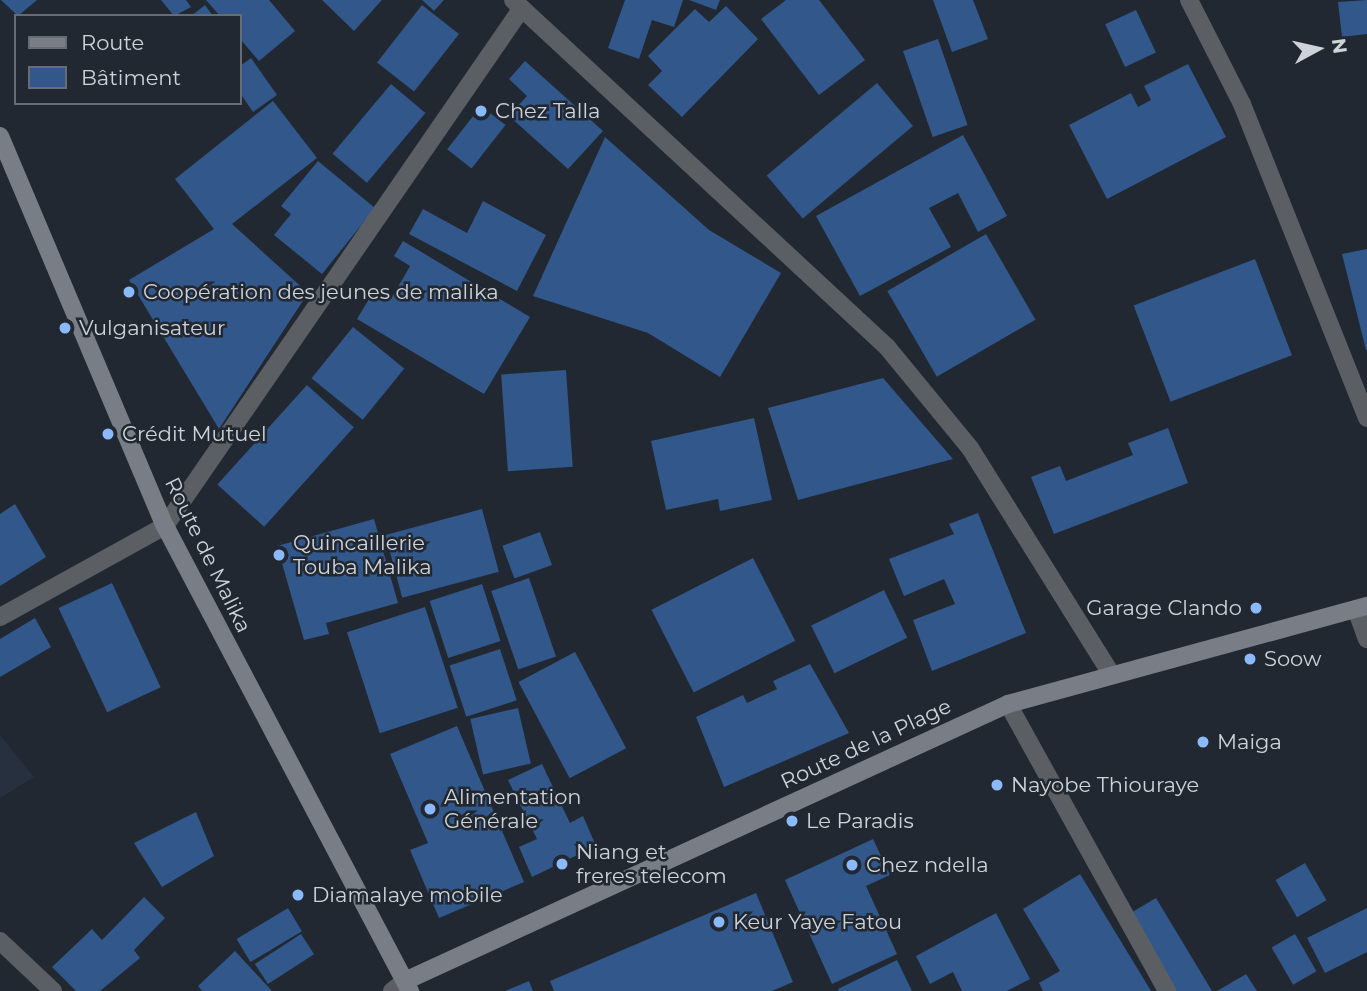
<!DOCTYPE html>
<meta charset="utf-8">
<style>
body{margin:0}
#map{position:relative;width:1367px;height:991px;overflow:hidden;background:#212831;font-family:Montserrat,sans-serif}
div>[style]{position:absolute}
.built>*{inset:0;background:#26303f}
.building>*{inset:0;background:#31578b;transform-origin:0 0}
.minor>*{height:18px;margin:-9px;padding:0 9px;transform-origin:9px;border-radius:9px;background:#5b5f64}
.secondary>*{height:18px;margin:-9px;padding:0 9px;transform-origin:9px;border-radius:9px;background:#797e86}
.dots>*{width:19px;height:19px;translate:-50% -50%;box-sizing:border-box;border:4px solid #212831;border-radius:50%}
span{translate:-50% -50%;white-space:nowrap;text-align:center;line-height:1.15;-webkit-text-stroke:5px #212831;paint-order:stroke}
.poi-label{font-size:21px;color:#cfd3d9}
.left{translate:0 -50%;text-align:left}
.right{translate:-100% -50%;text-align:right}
.street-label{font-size:21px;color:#cfd3d9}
.legend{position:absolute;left:14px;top:14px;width:228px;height:91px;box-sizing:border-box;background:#212831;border:2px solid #676c74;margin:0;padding:9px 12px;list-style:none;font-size:21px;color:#cfd3d9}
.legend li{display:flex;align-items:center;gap:14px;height:35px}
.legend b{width:35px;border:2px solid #676c74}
.north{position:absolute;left:1283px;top:14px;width:70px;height:70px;-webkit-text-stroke:5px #212831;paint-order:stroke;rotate:82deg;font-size:19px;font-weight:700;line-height:28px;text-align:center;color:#cfd3d9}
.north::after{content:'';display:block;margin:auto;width:24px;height:32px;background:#cfd3d9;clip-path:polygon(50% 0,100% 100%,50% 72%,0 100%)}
</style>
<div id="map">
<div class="built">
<i style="clip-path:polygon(0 735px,34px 777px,0 798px)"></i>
</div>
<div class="building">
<i style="clip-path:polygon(1px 0,37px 0,18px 16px)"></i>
<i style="clip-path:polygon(161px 0,186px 0,191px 7px,174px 16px)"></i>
<i style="clip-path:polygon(206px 0,269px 0,295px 31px,259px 61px,240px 39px,240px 16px,220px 16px)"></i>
<i style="clip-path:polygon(322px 0,382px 0,354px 31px)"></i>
<i style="clip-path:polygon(422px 0,444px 0,434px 11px)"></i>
<i style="clip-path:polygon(625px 0,683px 0,674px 27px,652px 20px,639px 59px,608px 48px)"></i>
<i style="clip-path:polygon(689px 0,720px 0,716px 10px)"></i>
<i style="clip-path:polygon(786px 0,819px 0,865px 60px,819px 95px,761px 19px)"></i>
<i style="clip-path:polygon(933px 0,973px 0,988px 39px,952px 52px)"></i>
<i style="clip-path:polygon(1367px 0,1367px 34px,1342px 37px,1338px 2px)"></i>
<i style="clip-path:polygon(205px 5px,213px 16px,191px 16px)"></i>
<i style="left:422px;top:5px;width:47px;height:73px;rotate:38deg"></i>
<i style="clip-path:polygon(726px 6px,758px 39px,682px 117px,648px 85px,662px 71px,648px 56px,695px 9px,709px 22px)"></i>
<i style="left:1136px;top:10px;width:47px;height:34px;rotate:65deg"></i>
<i style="left:938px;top:39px;width:91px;height:37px;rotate:71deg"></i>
<i style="clip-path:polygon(251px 58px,277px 95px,253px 112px,240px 93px,240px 66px)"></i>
<i style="clip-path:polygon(525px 61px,603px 131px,568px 169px,509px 116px,527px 96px,509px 79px)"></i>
<i style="clip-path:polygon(1188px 64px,1226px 137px,1107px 199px,1069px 125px,1131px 93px,1138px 107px,1151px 100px,1144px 86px)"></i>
<i style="left:877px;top:83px;width:56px;height:144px;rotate:50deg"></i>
<i style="left:391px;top:84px;width:45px;height:91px;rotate:40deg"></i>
<i style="clip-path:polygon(273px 101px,317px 158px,232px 224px,308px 293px,219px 429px,129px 280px,214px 229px,175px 179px)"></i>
<i style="left:481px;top:106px;width:31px;height:55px;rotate:38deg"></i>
<i style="clip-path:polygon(963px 135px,1007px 216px,978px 232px,958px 193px,929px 208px,951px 247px,860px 296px,816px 216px)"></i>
<i style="clip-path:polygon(605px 137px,709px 230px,781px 273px,720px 377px,648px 333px,533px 296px)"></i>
<i style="clip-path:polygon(318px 161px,375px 208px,322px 274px,274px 235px,291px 214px,281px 206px)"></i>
<i style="clip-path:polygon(483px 201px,546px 235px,517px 291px,409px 234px,423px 209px,467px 233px)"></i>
<i style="left:986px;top:234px;width:99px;height:114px;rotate:60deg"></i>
<i style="clip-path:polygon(403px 241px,530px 317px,484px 394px,357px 319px,375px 289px,391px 299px,410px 266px,394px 256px)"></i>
<i style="clip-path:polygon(1367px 249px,1367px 350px,1366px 350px,1342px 254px)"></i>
<i style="left:1255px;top:259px;width:103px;height:130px;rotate:69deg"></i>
<i style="left:353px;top:327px;width:66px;height:66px;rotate:39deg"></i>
<i style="left:566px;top:370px;width:97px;height:65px;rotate:86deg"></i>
<i style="clip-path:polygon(883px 378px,953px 459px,798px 500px,768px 408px)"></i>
<i style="left:307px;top:385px;width:63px;height:134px;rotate:42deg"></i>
<i style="clip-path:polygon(754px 418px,772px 500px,720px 511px,718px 499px,666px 510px,651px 441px)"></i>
<i style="clip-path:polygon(1168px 428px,1188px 483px,1054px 534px,1031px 477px,1060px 466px,1066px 481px,1133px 455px,1128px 443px)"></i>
<i style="clip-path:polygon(15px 504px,46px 557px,0 586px,0 514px)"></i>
<i style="left:482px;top:509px;width:65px;height:100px;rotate:75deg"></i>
<i style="clip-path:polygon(978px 513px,1026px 633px,932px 671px,913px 620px,955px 604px,944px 579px,904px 596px,889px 559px,954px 534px,949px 524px)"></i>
<i style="clip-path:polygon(374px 519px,398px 603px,326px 623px,329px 634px,304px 640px,277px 546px)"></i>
<i style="left:540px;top:532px;width:35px;height:40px;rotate:70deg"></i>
<i style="left:753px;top:558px;width:93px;height:114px;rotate:63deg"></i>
<i style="left:529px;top:578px;width:83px;height:40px;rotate:71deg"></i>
<i style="left:112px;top:583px;width:115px;height:59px;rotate:65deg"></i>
<i style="left:482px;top:584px;width:60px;height:55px;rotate:72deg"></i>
<i style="left:884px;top:590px;width:53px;height:81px;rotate:64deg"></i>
<i style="left:425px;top:607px;width:106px;height:82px;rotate:72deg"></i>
<i style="clip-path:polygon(35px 618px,51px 647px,0 677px,0 639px)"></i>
<i style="left:500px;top:649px;width:54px;height:53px;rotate:72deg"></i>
<i style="left:575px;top:652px;width:109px;height:64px;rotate:62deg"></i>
<i style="clip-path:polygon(810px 664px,849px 733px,724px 787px,696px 717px,743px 695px,747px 703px,777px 689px,773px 681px)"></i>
<i style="left:518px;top:708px;width:57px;height:49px;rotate:77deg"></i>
<i style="clip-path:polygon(457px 726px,524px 882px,439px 918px,410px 850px,428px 843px,390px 754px)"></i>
<i style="clip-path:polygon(542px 764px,570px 823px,583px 816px,596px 846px,532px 877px,519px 847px,537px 839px,508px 780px)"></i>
<i style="clip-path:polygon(196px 812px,214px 856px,162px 887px,134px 843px)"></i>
<i style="clip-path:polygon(873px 839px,890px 875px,866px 886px,897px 954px,832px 984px,785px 880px)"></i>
<i style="left:1305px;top:863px;width:43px;height:34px;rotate:60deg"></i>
<i style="clip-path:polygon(1080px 874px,1151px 991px,1043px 991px,1039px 983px,1060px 971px,1023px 909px)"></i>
<i style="clip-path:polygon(756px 893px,793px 982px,772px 991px,554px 991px,550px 981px)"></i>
<i style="clip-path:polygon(144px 897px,165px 918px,134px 950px,140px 958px,100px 991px,76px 991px,52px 967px,92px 929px,102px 940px)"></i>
<i style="clip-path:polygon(1156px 898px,1212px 991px,1176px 991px,1129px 914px)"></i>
<i style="left:288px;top:908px;width:27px;height:60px;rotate:59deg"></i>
<i style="clip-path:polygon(1367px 908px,1367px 952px,1325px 973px,1307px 938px)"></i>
<i style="clip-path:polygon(996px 913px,1030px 979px,1007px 991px,962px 991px,953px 972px,930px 984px,916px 956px)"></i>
<i style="left:301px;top:934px;width:24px;height:55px;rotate:57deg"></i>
<i style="left:1295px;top:934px;width:43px;height:27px;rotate:60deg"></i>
<i style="clip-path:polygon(235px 951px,272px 991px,202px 991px,198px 986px)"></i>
<i style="clip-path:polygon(897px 960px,912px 991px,839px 991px,838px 989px)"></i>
<i style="clip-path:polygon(1246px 974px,1257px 991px,1217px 991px)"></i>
<i style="clip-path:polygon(529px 981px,533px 991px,505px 991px)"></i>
</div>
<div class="minor">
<i style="left:513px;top:0;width:510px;rotate:42.86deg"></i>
<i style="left:887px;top:347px;width:131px;rotate:50.6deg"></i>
<i style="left:970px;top:448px;width:264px;rotate:58deg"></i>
<i style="left:1189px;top:0;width:117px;rotate:63deg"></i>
<i style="left:1242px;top:104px;width:338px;rotate:68.3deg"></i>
<i style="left:1356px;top:609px;width:32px;rotate:70deg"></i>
<i style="left:0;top:617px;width:188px;rotate:-28.9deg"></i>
<i style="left:165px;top:526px;width:629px;rotate:-55.43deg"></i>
<i style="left:1008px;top:704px;width:328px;rotate:61deg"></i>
<i style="left:0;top:941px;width:73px;rotate:43.3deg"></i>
<i style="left:392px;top:991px;width:16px;rotate:-38deg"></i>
</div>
<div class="secondary">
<i style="left:0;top:136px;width:423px;rotate:67.1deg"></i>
<i style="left:165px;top:526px;width:526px;rotate:62.22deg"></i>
<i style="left:405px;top:981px;width:664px;rotate:-24.67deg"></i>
<i style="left:1008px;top:704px;width:372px;rotate:-15.3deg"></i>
</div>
<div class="dots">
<i style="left:481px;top:111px;background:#8abafc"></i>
<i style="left:129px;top:292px;background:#8abafc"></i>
<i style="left:65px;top:328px;background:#8abafc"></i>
<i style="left:108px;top:434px;background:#8abafc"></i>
<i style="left:279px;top:555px;background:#8abafc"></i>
<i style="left:1256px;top:608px;background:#8abafc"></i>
<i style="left:1250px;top:659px;background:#8abafc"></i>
<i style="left:1203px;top:742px;background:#8abafc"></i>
<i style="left:997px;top:785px;background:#8abafc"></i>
<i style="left:430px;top:809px;background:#8abafc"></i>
<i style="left:792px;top:821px;background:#8abafc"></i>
<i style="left:562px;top:864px;background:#8abafc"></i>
<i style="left:852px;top:865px;background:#8abafc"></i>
<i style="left:298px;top:895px;background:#8abafc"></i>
<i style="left:719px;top:922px;background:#8abafc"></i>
</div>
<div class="poi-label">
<span class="left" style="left:495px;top:111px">Chez Talla</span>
<span class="left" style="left:143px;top:292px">Coopération des jeunes de malika</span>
<span class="left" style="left:79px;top:328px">Vulganisateur</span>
<span class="left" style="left:122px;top:434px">Crédit Mutuel</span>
<span class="left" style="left:293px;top:555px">Quincaillerie<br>Touba Malika</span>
<span class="right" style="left:1242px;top:608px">Garage Clando</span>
<span class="left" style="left:1264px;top:659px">Soow</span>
<span class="left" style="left:1217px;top:742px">Maiga</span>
<span class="left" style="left:1011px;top:785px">Nayobe Thiouraye</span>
<span class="left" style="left:444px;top:809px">Alimentation<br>Générale</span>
<span class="left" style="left:806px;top:821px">Le Paradis</span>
<span class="left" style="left:576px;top:864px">Niang et<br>freres telecom</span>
<span class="left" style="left:866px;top:865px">Chez ndella</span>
<span class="left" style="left:312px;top:895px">Diamalaye mobile</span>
<span class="left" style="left:733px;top:922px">Keur Yaye Fatou</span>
</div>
<div class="street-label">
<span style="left:208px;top:555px;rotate:64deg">Route de Malika</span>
<span style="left:866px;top:744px;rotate:-25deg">Route de la Plage</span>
</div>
<ul class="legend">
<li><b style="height:9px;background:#797e86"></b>Route</li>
<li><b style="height:19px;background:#31578b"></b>Bâtiment</li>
</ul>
<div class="north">N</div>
</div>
